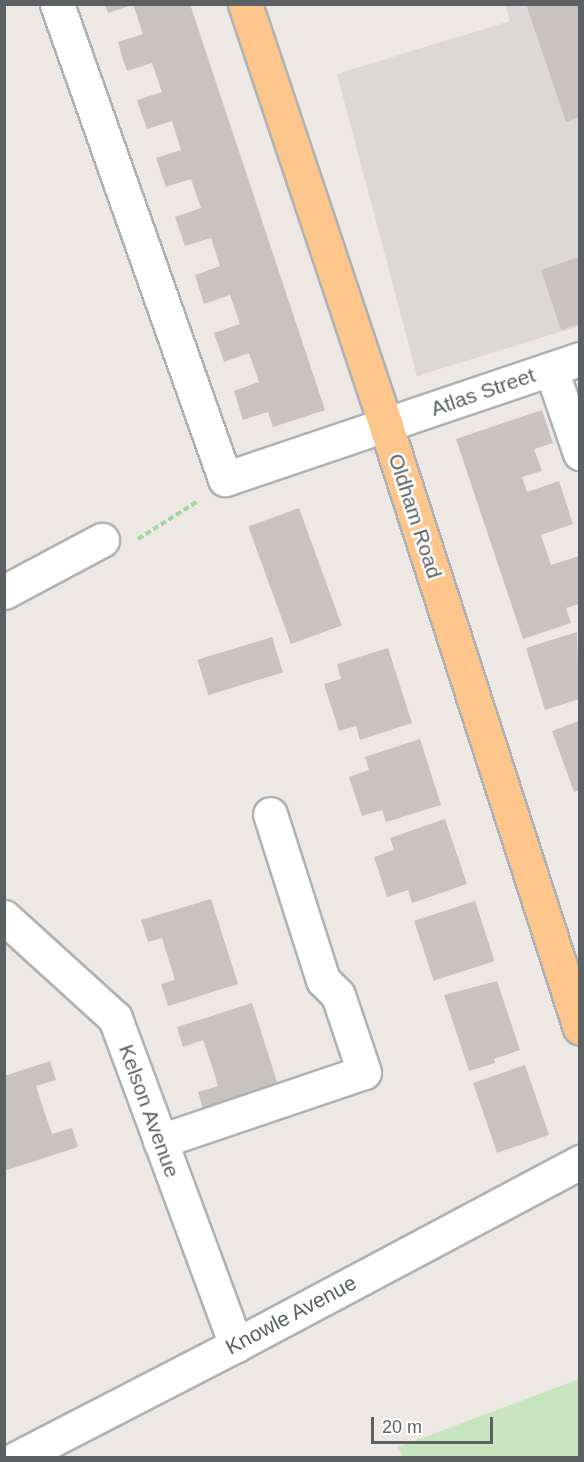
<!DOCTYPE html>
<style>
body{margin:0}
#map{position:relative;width:584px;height:1462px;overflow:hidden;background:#ede8e3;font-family:Arial,sans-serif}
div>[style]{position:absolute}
.industrial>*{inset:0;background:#dcd8d5}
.green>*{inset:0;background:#c8e5bf}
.building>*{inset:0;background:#c8c3bf;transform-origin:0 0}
.path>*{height:4px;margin-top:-2px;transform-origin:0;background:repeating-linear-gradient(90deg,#a2d7a4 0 6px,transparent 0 9px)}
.roads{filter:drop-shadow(2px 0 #aeb2b5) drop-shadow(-2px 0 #aeb2b5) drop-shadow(0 2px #aeb2b5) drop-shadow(0 -2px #aeb2b5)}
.minor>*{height:33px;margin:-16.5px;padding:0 16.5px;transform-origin:16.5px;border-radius:16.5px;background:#fff}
.highway>*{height:33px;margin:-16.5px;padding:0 16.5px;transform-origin:16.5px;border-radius:16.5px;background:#fcc58b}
span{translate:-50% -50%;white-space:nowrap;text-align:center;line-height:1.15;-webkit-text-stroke:5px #fff;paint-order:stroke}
.street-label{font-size:21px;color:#5b6063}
.frame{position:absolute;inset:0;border:6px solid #5b6063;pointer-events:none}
.scale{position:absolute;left:371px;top:1417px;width:122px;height:27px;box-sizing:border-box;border:3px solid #5b6063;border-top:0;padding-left:8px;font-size:18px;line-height:21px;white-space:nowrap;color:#5b6063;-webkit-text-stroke:4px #fff;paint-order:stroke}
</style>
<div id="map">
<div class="industrial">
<i style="clip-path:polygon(505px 5px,579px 5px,579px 326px,417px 376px,337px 74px,510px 21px)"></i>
</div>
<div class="green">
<i style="clip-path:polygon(579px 1379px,579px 1457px,403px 1457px,398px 1447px)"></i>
</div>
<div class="building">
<i style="clip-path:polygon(133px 4px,190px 4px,325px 410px,273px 427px,268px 412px,243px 420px,234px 391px,259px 382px,249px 353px,224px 362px,214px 333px,240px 324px,230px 295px,204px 304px,195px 275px,220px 266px,211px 238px,185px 246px,175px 217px,201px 208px,191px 179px,166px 187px,156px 158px,181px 150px,172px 121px,147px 129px,142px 115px,137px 100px,162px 92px,152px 63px,127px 71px,122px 57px,118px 42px,143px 34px)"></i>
<i style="clip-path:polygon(526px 4px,579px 4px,579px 117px,566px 122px)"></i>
<i style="clip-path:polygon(105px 5px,132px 5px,108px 13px)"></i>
<i style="clip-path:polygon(579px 257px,579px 324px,561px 330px,541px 270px)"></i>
<i style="clip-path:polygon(542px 410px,553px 443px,534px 449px,542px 471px,522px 477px,527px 492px,559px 481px,573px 524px,541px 535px,551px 565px,579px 556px,579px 604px,566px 608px,571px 623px,523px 639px,456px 439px)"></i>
<i style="left:299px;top:508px;width:125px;height:54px;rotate:70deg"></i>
<i style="clip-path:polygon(577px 632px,579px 699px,545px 710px,526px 648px)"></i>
<i style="left:272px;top:637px;width:37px;height:78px;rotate:73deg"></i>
<i style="clip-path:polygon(388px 648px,412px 723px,360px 740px,356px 726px,339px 731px,324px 684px,341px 679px,337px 664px)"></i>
<i style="clip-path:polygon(579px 721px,579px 790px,574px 792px,552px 731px)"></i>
<i style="clip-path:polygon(420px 739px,441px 805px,386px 822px,382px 810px,362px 816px,349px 777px,369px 770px,365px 757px)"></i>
<i style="clip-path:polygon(445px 819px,467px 884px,412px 903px,408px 890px,387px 897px,374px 857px,394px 850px,390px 838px)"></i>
<i style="clip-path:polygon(211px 899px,238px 984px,168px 1006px,161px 984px,175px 980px,162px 938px,148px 942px,141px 920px)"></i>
<i style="left:475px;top:901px;width:63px;height:64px;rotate:72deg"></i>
<i style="clip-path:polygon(497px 981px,520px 1050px,494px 1059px,495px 1063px,469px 1071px,444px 995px)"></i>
<i style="clip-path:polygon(252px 1003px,279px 1088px,204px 1112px,198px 1092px,218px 1086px,211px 1063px,203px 1040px,183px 1047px,177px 1027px)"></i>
<i style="clip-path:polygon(50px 1061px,56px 1080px,36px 1086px,44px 1111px,52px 1134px,72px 1128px,78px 1147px,4px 1171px,4px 1076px)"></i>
<i style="left:525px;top:1065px;width:74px;height:55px;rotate:71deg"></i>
</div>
<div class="path">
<i style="left:138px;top:539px;width:71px;rotate:-32.3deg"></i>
</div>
<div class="roads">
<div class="minor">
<i style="left:57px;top:4px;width:504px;rotate:70.52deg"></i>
<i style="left:225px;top:479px;width:375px;rotate:-18.7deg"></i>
<i style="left:551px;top:369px;width:89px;rotate:71deg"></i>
<i style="left:4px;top:592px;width:111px;rotate:-28deg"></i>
<i style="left:4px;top:917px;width:150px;rotate:42.3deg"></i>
<i style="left:115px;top:1018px;width:349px;rotate:69.7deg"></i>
<i style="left:160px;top:1141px;width:215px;rotate:-18.7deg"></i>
<i style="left:364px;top:1072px;width:81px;rotate:-108.7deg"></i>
<i style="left:338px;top:995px;width:21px;rotate:-135deg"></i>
<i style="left:323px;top:980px;width:174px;rotate:-107.7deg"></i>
<i style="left:17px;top:1458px;width:246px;rotate:-27.3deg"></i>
<i style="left:236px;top:1345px;width:390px;rotate:-28deg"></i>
</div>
<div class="highway">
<i style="left:245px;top:4px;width:445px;rotate:71.5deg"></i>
<i style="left:386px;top:426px;width:632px;rotate:72.14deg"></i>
</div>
</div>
<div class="street-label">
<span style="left:483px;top:392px;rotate:-19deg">Atlas Street</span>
<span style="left:415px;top:516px;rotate:72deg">Oldham Road</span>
<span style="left:149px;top:1111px;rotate:70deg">Kelson Avenue</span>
<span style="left:291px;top:1315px;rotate:-28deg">Knowle Avenue</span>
</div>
<div class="frame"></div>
<div class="scale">20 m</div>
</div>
